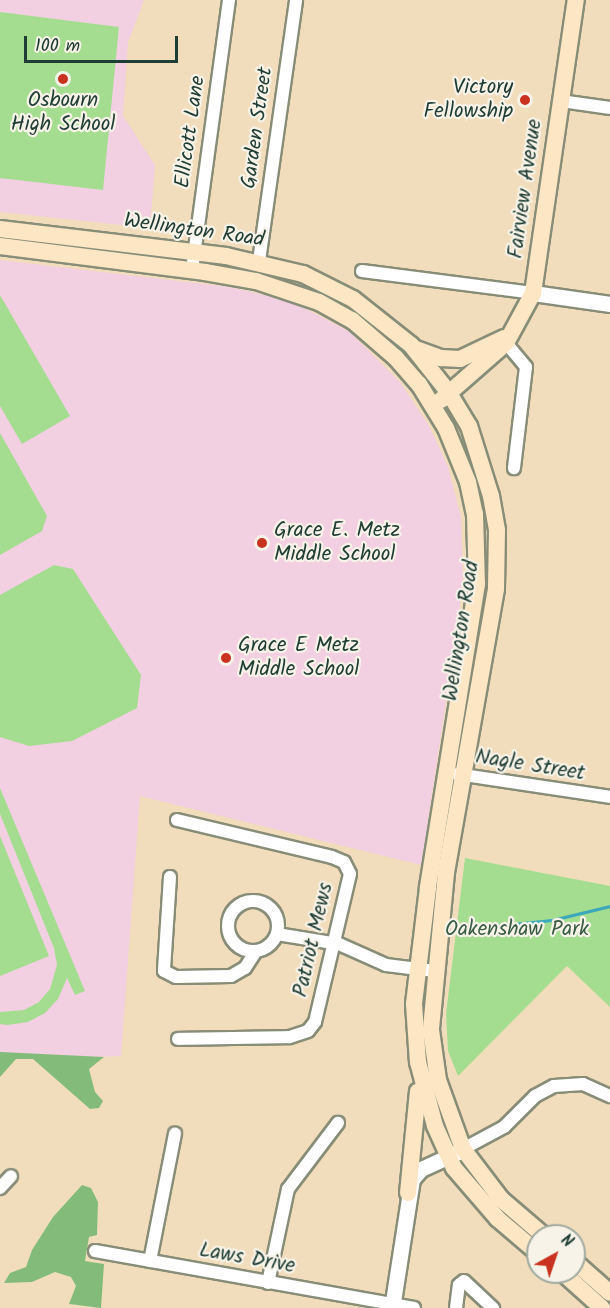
<!DOCTYPE html>
<style>
body{margin:0}
#map{position:relative;width:610px;height:1308px;overflow:hidden;background:#f1ddbc;font-family:Kalam,sans-serif}
div>[style]{position:absolute}
.built>*{inset:0;background:#f2cfe1}
.green>*{inset:0;background:#a4dd90}
.forest>*{inset:0;background:#83bc7a}
.stream>*{height:3px;margin:-1.5px;padding:0 1.5px;transform-origin:1.5px;border-radius:1.5px;background:#3ca8bc}
.roads{filter:drop-shadow(2px 0 #888d78) drop-shadow(-2px 0 #888d78) drop-shadow(0 2px #888d78) drop-shadow(0 -2px #888d78)}
.minor>*{height:12px;margin:-6px;padding:0 6px;transform-origin:6px;border-radius:6px;background:#fff}
.minor>.ring{margin:-6px;padding:0;box-sizing:content-box;background:none;border:12px solid #fff;border-radius:50%}
.tertiary>*{height:15px;margin:-7.5px;padding:0 7.5px;transform-origin:7.5px;border-radius:7.5px;background:#fff}
.secondary>*{height:16px;margin:-8px;padding:0 8px;transform-origin:8px;border-radius:8px;background:#fce6c4}
.dots>*{width:16px;height:16px;translate:-50% -50%;box-sizing:border-box;border:3px solid #f7f3e8;border-radius:50%}
span{translate:-50% -50%;white-space:nowrap;text-align:center;line-height:1.15;-webkit-text-stroke:4.5px #f7f3e8;paint-order:stroke}
.poi-label{font-size:21px;color:#1f3d34}
.right{translate:-100% -50%;text-align:right}
.left{translate:0 -50%;text-align:left}
.street-label{font-size:21px;color:#1f3d34}
.park-label{font-size:21px;color:#3a5d46}
.north{position:absolute;left:526px;top:1224px;width:60px;height:60px;box-sizing:border-box;background:#f7f3e8;border:2px solid #a1aaa0;border-radius:50%;rotate:40deg;font-size:16px;font-weight:700;line-height:24px;text-align:center;color:#1f3d34}
.north::after{content:'';display:block;margin:auto;width:21px;height:27px;background:#c8321e;clip-path:polygon(50% 0,100% 100%,50% 72%,0 100%)}
.scale{position:absolute;left:24px;top:36px;width:154px;height:27px;box-sizing:border-box;border:3px solid #1f3d34;border-top:0;padding-left:8px;font-size:18px;line-height:21px;white-space:nowrap;color:#1f3d34;-webkit-text-stroke:4px #f7f3e8;paint-order:stroke}
</style>
<div id="map">
<div class="built">
<i style="clip-path:polygon(0 0,144px 0,128px 42px,123px 116px,155px 165px,150px 228px,0 212px)"></i>
<i style="clip-path:polygon(0 260px,229px 287px,291px 301px,350px 332px,400px 382px,428px 424px,448px 467px,461px 517px,463px 576px,458px 624px,421px 865px,140px 796px,121px 1056px,0 1060px)"></i>
</div>
<div class="green">
<i style="clip-path:polygon(0 12px,119px 27px,103px 190px,0 178px)"></i>
<i style="clip-path:polygon(0 295px,70px 416px,22px 444px,0 406px)"></i>
<i style="clip-path:polygon(0 433px,47px 516px,42px 531px,0 555px)"></i>
<i style="clip-path:polygon(54px 565px,73px 569px,141px 675px,137px 708px,72px 741px,29px 746px,0 737px,0 595px)"></i>
<i style="clip-path:polygon(0 788px,85px 991px,75px 995px,67px 978px,58px 999px,45px 1013px,28px 1022px,8px 1025px,0 1024px,0 1012px,24px 1010px,39px 1002px,50px 989px,57px 965px,54px 948px,0 814px)"></i>
<i style="clip-path:polygon(0 836px,49px 956px,0 976px)"></i>
<i style="clip-path:polygon(465px 858px,610px 886px,610px 1007px,567px 966px,458px 1076px,448px 1051px,446px 1014px)"></i>
</div>
<div class="forest">
<i style="clip-path:polygon(0 1052px,104px 1057px,89px 1069px,95px 1092px,103px 1101px,99px 1108px,90px 1109px,33px 1059px,16px 1059px,0 1077px)"></i>
<i style="clip-path:polygon(82px 1185px,91px 1188px,98px 1202px,97px 1235px,89px 1237px,85px 1261px,104px 1264px,101px 1308px,69px 1304px,76px 1286px,71px 1277px,55px 1272px,32px 1282px,4px 1283px,10px 1273px,26px 1267px,32px 1250px,53px 1217px)"></i>
</div>
<div class="stream">
<i style="left:474px;top:928px;width:78px;rotate:-5.9deg"></i>
<i style="left:552px;top:920px;width:60px;rotate:-13.6deg"></i>
</div>
<div class="roads">
<div class="minor">
<i style="left:561px;top:101px;width:49px;rotate:8.1deg"></i>
<i style="left:259px;top:261px;width:264px;rotate:-81.9deg"></i>
<i style="left:192px;top:270px;width:273px;rotate:-82.2deg"></i>
<i style="left:362px;top:271px;width:172px;rotate:7.3deg"></i>
<i style="left:506px;top:343px;width:31px;rotate:50deg"></i>
<i style="left:526px;top:367px;width:102px;rotate:96.8deg"></i>
<i style="left:457px;top:774px;width:155px;rotate:8.5deg"></i>
<i style="left:177px;top:820px;width:159px;rotate:13.4deg"></i>
<i style="left:332px;top:857px;width:13px;rotate:23deg"></i>
<i style="left:344px;top:862px;width:13px;rotate:63deg"></i>
<i style="left:350px;top:874px;width:152px;rotate:103.3deg"></i>
<i style="left:315px;top:1022px;width:11px;rotate:128deg"></i>
<i style="left:308px;top:1031px;width:20px;rotate:162deg"></i>
<i style="left:289px;top:1037px;width:111px;rotate:179deg"></i>
<i style="left:170px;top:877px;width:94px;rotate:93.7deg"></i>
<i style="left:164px;top:971px;width:13px;rotate:27deg"></i>
<i style="left:176px;top:977px;width:55px;rotate:-1deg"></i>
<i style="left:231px;top:976px;width:16px;rotate:-30deg"></i>
<i style="left:245px;top:968px;width:20px;rotate:-57deg"></i>
<i class="ring" style="left:228px;top:901px;width:38px;height:38px"></i>
<i style="left:277px;top:934px;width:63px;rotate:9.2deg"></i>
<i style="left:339px;top:944px;width:51px;rotate:24.1deg"></i>
<i style="left:386px;top:965px;width:49px;rotate:7deg"></i>
<i style="left:463px;top:1149px;width:47px;rotate:-28.2deg"></i>
<i style="left:504px;top:1127px;width:44px;rotate:-45deg"></i>
<i style="left:535px;top:1096px;width:21px;rotate:-28deg"></i>
<i style="left:554px;top:1086px;width:29px;rotate:-4deg"></i>
<i style="left:583px;top:1084px;width:30px;rotate:24deg"></i>
<i style="left:0;top:1188px;width:16px;rotate:-47deg"></i>
<i style="left:95px;top:1251px;width:324px;rotate:10.1deg"></i>
<i style="left:150px;top:1261px;width:130px;rotate:-78.9deg"></i>
<i style="left:268px;top:1283px;width:96px;rotate:-78deg"></i>
<i style="left:288px;top:1189px;width:83px;rotate:-52.9deg"></i>
<i style="left:456px;top:1308px;width:23px;rotate:-83deg"></i>
<i style="left:459px;top:1285px;width:6px;rotate:-39deg"></i>
<i style="left:464px;top:1281px;width:40px;rotate:43deg"></i>
</div>
<div class="tertiary">
<i style="left:533px;top:293px;width:78px;rotate:8.1deg"></i>
<i style="left:392px;top:1308px;width:131px;rotate:-81.2deg"></i>
<i style="left:412px;top:1179px;width:13px;rotate:-48deg"></i>
<i style="left:421px;top:1169px;width:41px;rotate:-24.7deg"></i>
</div>
<div class="secondary">
<i style="left:0;top:229px;width:228px;rotate:6.8deg"></i>
<i style="left:226px;top:256px;width:79px;rotate:13.2deg"></i>
<i style="left:303px;top:274px;width:56px;rotate:26.6deg"></i>
<i style="left:353px;top:299px;width:74px;rotate:38.4deg"></i>
<i style="left:411px;top:345px;width:61px;rotate:51.6deg"></i>
<i style="left:449px;top:393px;width:39px;rotate:59deg"></i>
<i style="left:469px;top:426px;width:73px;rotate:72.6deg"></i>
<i style="left:491px;top:496px;width:35px;rotate:80deg"></i>
<i style="left:497px;top:530px;width:59px;rotate:91deg"></i>
<i style="left:496px;top:589px;width:288px;rotate:100deg"></i>
<i style="left:446px;top:873px;width:158px;rotate:95.5deg"></i>
<i style="left:431px;top:1030px;width:50px;rotate:82deg"></i>
<i style="left:438px;top:1080px;width:73px;rotate:70.1deg"></i>
<i style="left:463px;top:1149px;width:63px;rotate:52.8deg"></i>
<i style="left:501px;top:1199px;width:57px;rotate:40.7deg"></i>
<i style="left:0;top:246px;width:207px;rotate:7.2deg"></i>
<i style="left:205px;top:272px;width:52px;rotate:10deg"></i>
<i style="left:256px;top:281px;width:66px;rotate:18.4deg"></i>
<i style="left:319px;top:302px;width:38px;rotate:29deg"></i>
<i style="left:352px;top:320px;width:58px;rotate:40.8deg"></i>
<i style="left:396px;top:358px;width:35px;rotate:49deg"></i>
<i style="left:419px;top:384px;width:52px;rotate:58.5deg"></i>
<i style="left:446px;top:428px;width:58px;rotate:67.8deg"></i>
<i style="left:468px;top:482px;width:33px;rotate:78deg"></i>
<i style="left:475px;top:514px;width:70px;rotate:88.4deg"></i>
<i style="left:477px;top:584px;width:308px;rotate:99.2deg"></i>
<i style="left:428px;top:888px;width:117px;rotate:96.9deg"></i>
<i style="left:414px;top:1004px;width:58px;rotate:86.1deg"></i>
<i style="left:418px;top:1062px;width:66px;rotate:75.1deg"></i>
<i style="left:435px;top:1126px;width:46px;rotate:65.7deg"></i>
<i style="left:454px;top:1168px;width:67px;rotate:49.2deg"></i>
<i style="left:498px;top:1219px;width:52px;rotate:40.4deg"></i>
<i style="left:416px;top:349px;width:27px;rotate:20deg"></i>
<i style="left:441px;top:358px;width:19px;rotate:3deg"></i>
<i style="left:460px;top:359px;width:49px;rotate:-25.5deg"></i>
<i style="left:441px;top:400px;width:86px;rotate:-41.2deg"></i>
<i style="left:506px;top:343px;width:57px;rotate:-61.6deg"></i>
<i style="left:533px;top:293px;width:296px;rotate:-81.7deg"></i>
<i style="left:408px;top:1193px;width:102px;rotate:-84.4deg"></i>
<i style="left:574px;top:1261px;width:48px;rotate:41.6deg"></i>
<i style="left:562px;top:1272px;width:54px;rotate:42deg"></i>
</div>
</div>
<div class="dots">
<i style="left:63px;top:79px;background:#c8321e"></i>
<i style="left:525px;top:100px;background:#c8321e"></i>
<i style="left:262px;top:543px;background:#c8321e"></i>
<i style="left:226px;top:658px;background:#c8321e"></i>
</div>
<div class="poi-label">
<span class="right" style="left:513px;top:100px">Victory<br>Fellowship</span>
<span style="left:63px;top:113px">Osbourn<br>High School</span>
<span class="left" style="left:274px;top:543px">Grace E. Metz<br>Middle School</span>
<span class="left" style="left:238px;top:658px">Grace E Metz<br>Middle School</span>
</div>
<div class="street-label">
<span style="left:258px;top:128px;rotate:-82deg">Garden Street</span>
<span style="left:191px;top:132px;rotate:-82deg">Ellicott Lane</span>
<span style="left:526px;top:189px;rotate:-82deg">Fairview Avenue</span>
<span style="left:194px;top:231px;rotate:8deg">Wellington Road</span>
<span style="left:462px;top:631px;rotate:-81deg">Wellington Road</span>
<span style="left:530px;top:766px;rotate:9deg">Nagle Street</span>
<span style="left:314px;top:940px;rotate:-77deg">Patriot Mews</span>
<span style="left:247px;top:1259px;rotate:10deg">Laws Drive</span>
</div>
<div class="park-label">
<span style="left:517px;top:930px">Oakenshaw Park</span>
</div>
<div class="north">N</div>
<div class="scale">100 m</div>
</div>
